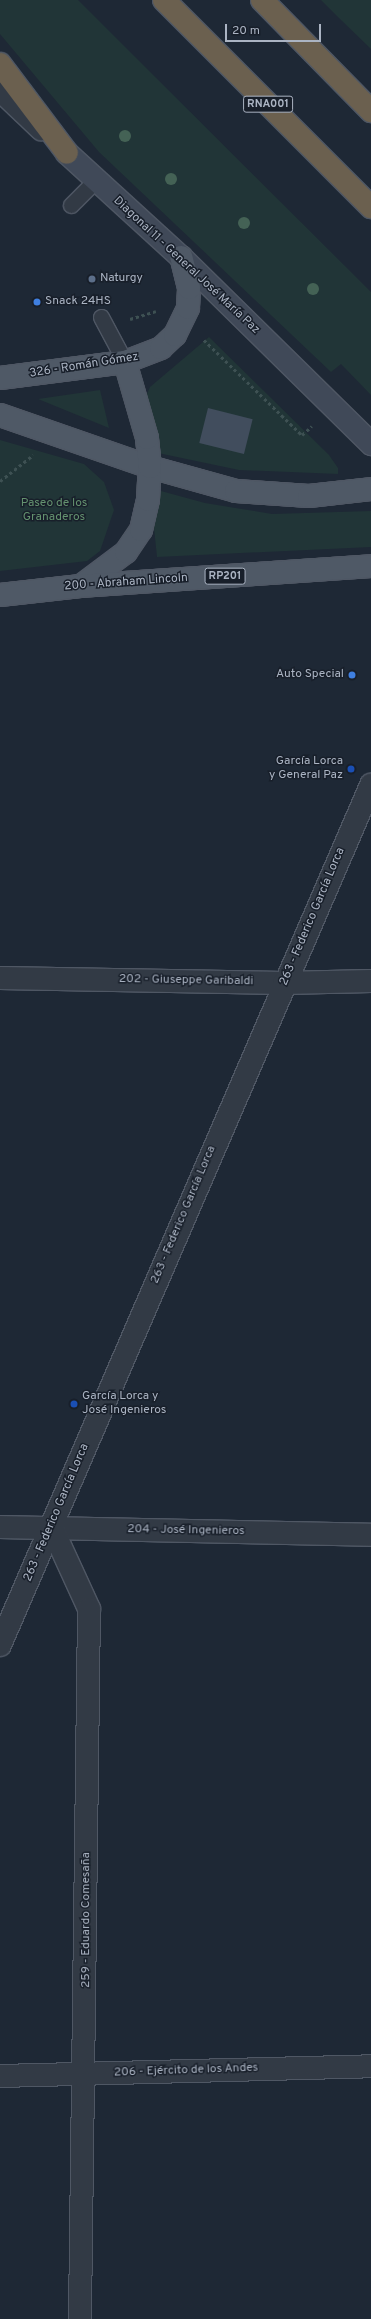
<!DOCTYPE html>
<meta charset="utf-8">
<style>
body{margin:0}
#map{position:relative;width:371px;height:2319px;overflow:hidden;background:#1e2835;font-family:Overpass,sans-serif}
div>[style]{position:absolute}
.green>*{inset:0;background:#213537}
.building>*{inset:0;background:#414d5d;transform-origin:0 0}
.path>*{height:2.5px;margin-top:-1.25px;transform-origin:0;background:repeating-linear-gradient(90deg,#3e5153 0 3px,transparent 0 6px)}
.roads{filter:drop-shadow(1px 0 #4f5764) drop-shadow(-1px 0 #4f5764) drop-shadow(0 1px #4f5764) drop-shadow(0 -1px #4f5764)}
.service>*{height:15px;margin:-7.5px;padding:0 7.5px;transform-origin:7.5px;border-radius:7.5px;background:#323a45}
.minor>*{height:22px;margin:-11px;padding:0 11px;transform-origin:11px;border-radius:11px;background:#323a45}
.tertiary>*{height:22px;margin:-11px;padding:0 11px;transform-origin:11px;border-radius:11px;background:#323a45}
.secondary>*{height:22px;margin:-11px;padding:0 11px;transform-origin:11px;border-radius:11px;background:#404958}
.primary>*{height:22px;margin:-11px;padding:0 11px;transform-origin:11px;border-radius:11px;background:#4f5966}
.motorway>*{height:22px;margin:-11px;padding:0 11px;transform-origin:11px;border-radius:11px;background:#6b604f}
.trees>*{width:12px;height:12px;margin:-6px;border-radius:50%;background:#446255}
.dots>*{width:11px;height:11px;translate:-50% -50%;box-sizing:border-box;border:2px solid #181f2a;border-radius:50%}
span{translate:-50% -50%;white-space:nowrap;text-align:center;line-height:1.15;-webkit-text-stroke:3px #181f2a;paint-order:stroke}
.shield-label span{padding:1px 3px;background:#181f2a;border:1px solid;border-radius:3px;-webkit-text-stroke-width:0}
.shield-label{font-size:11px;color:#abb4c3;font-weight:700}
.street-label{font-size:12px;color:#abb4c3}
.poi-label{font-size:12px;color:#abb4c3}
.left{translate:0 -50%;text-align:left}
.right{translate:-100% -50%;text-align:right}
.park-label{font-size:12px;color:#64926f}
.scale{position:absolute;left:225px;top:24px;width:96px;height:18px;box-sizing:border-box;border:2px solid #abb4c3;border-top:0;padding-left:5px;font-size:12px;line-height:14px;white-space:nowrap;color:#abb4c3;-webkit-text-stroke:3px #181f2a;paint-order:stroke}
</style>
<div id="map">
<div class="green">
<i style="clip-path:polygon(0 0,78px 0,371px 292px,371px 395px,341px 364px,331px 372px,99px 152px,0 34px)"></i>
<i style="clip-path:polygon(321px 0,371px 0,371px 49px,339px 18px)"></i>
<i style="clip-path:polygon(209px 337px,329px 455px,338px 468px,338px 474px,239px 470px,158px 453px,147px 394px,150px 387px)"></i>
<i style="clip-path:polygon(100px 390px,109px 428px,38px 399px)"></i>
<i style="clip-path:polygon(0 440px,84px 464px,104px 482px,114px 510px,100px 551px,87px 561px,0 571px)"></i>
<i style="clip-path:polygon(150px 488px,205px 503px,272px 514px,371px 511px,371px 547px,157px 557px)"></i>
</div>
<div class="building">
<i style="left:208px;top:408px;width:46px;height:36px;rotate:14deg"></i>
</div>
<div class="path">
<i style="left:130px;top:319px;width:27px;rotate:-17deg"></i>
<i style="left:204px;top:340px;width:136px;rotate:44.1deg"></i>
<i style="left:302px;top:435px;width:13px;rotate:-42deg"></i>
<i style="left:0;top:481px;width:42px;rotate:-38.2deg"></i>
</div>
<div class="roads">
<div class="service">
<i style="left:71px;top:205px;width:34px;rotate:-45deg"></i>
<i style="left:101px;top:317px;width:51px;rotate:61.9deg"></i>
</div>
<div class="minor">
<i style="left:0;top:978px;width:284px;rotate:1deg"></i>
<i style="left:284px;top:983px;width:87px;rotate:-1.3deg"></i>
<i style="left:0;top:1527px;width:371px;rotate:1.2deg"></i>
<i style="left:52px;top:1528px;width:89px;rotate:65.4deg"></i>
<i style="left:89px;top:1609px;width:710px;rotate:90.73deg"></i>
<i style="left:0;top:1645px;width:937px;rotate:-66.66deg"></i>
<i style="left:0;top:2076px;width:371px;rotate:-1.5deg"></i>
</div>
<div class="tertiary">
<i style="left:0;top:90px;width:57px;rotate:43.6deg"></i>
</div>
<div class="secondary">
<i style="left:67px;top:153px;width:154px;rotate:42.4deg"></i>
<i style="left:181px;top:257px;width:267px;rotate:44.5deg"></i>
</div>
<div class="primary">
<i style="left:0;top:378px;width:126px;rotate:-7.3deg"></i>
<i style="left:125px;top:362px;width:39px;rotate:-21deg"></i>
<i style="left:161px;top:348px;width:19px;rotate:-43deg"></i>
<i style="left:175px;top:335px;width:30px;rotate:-64deg"></i>
<i style="left:188px;top:308px;width:20px;rotate:-87deg"></i>
<i style="left:189px;top:288px;width:32px;rotate:-104deg"></i>
<i style="left:0;top:415px;width:159px;rotate:19.1deg"></i>
<i style="left:150px;top:467px;width:89px;rotate:15.6deg"></i>
<i style="left:236px;top:491px;width:73px;rotate:3.9deg"></i>
<i style="left:309px;top:496px;width:62px;rotate:-6.4deg"></i>
<i style="left:82px;top:585px;width:55px;rotate:-36.9deg"></i>
<i style="left:126px;top:552px;width:27px;rotate:-56deg"></i>
<i style="left:141px;top:530px;width:31px;rotate:-77deg"></i>
<i style="left:148px;top:500px;width:33px;rotate:-87deg"></i>
<i style="left:150px;top:467px;width:29px;rotate:-96deg"></i>
<i style="left:147px;top:438px;width:79px;rotate:-106.1deg"></i>
<i style="left:0;top:595px;width:81px;rotate:-6.4deg"></i>
<i style="left:80px;top:586px;width:292px;rotate:-3.9deg"></i>
</div>
<div class="motorway">
<i style="left:164px;top:0;width:293px;rotate:45deg"></i>
<i style="left:262px;top:0;width:156px;rotate:45.5deg"></i>
<i style="left:0;top:64px;width:111px;rotate:53deg"></i>
</div>
</div>
<div class="trees">
<i style="left:125px;top:136px"></i>
<i style="left:171px;top:179px"></i>
<i style="left:244px;top:223px"></i>
<i style="left:313px;top:289px"></i>
</div>
<div class="dots">
<i style="left:92px;top:279px;background:#5c6f8a"></i>
<i style="left:37px;top:302px;background:#3f7fe0"></i>
<i style="left:352px;top:675px;background:#3f7fe0"></i>
<i style="left:351px;top:769px;background:#1a4fb4"></i>
<i style="left:74px;top:1404px;background:#1a4fb4"></i>
</div>
<div class="shield-label">
<span style="left:268px;top:104px">RNA001</span>
<span style="left:225px;top:576px">RP201</span>
</div>
<div class="street-label">
<span style="left:186px;top:266px;rotate:43deg">Diagonal 11 - General José María Paz</span>
<span style="left:84px;top:366px;rotate:-9deg">326 - Román Gómez</span>
<span style="left:126px;top:583px;rotate:-4deg">200 - Abraham Lincoln</span>
<span style="left:313px;top:917px;rotate:-67deg">263 - Federico García Lorca</span>
<span style="left:186px;top:981px;rotate:1deg">202 - Giuseppe Garibaldi</span>
<span style="left:184px;top:1215px;rotate:-67deg">263 - Federico García Lorca</span>
<span style="left:57px;top:1513px;rotate:-67deg">263 - Federico García Lorca</span>
<span style="left:186px;top:1531px;rotate:1deg">204 - José Ingenieros</span>
<span style="left:87px;top:1920px;rotate:-90deg">259 - Eduardo Comesaña</span>
<span style="left:186px;top:2071px;rotate:-2deg">206 - Ejército de los Andes</span>
</div>
<div class="poi-label">
<span class="left" style="left:100px;top:279px">Naturgy</span>
<span class="left" style="left:45px;top:302px">Snack 24HS</span>
<span class="right" style="left:344px;top:675px">Auto Special</span>
<span class="right" style="left:343px;top:769px">García Lorca<br>y General Paz</span>
<span class="left" style="left:82px;top:1404px">García Lorca y<br>José Ingenieros</span>
</div>
<div class="park-label">
<span style="left:54px;top:511px">Paseo de los<br>Granaderos</span>
</div>
<div class="scale">20 m</div>
</div>
